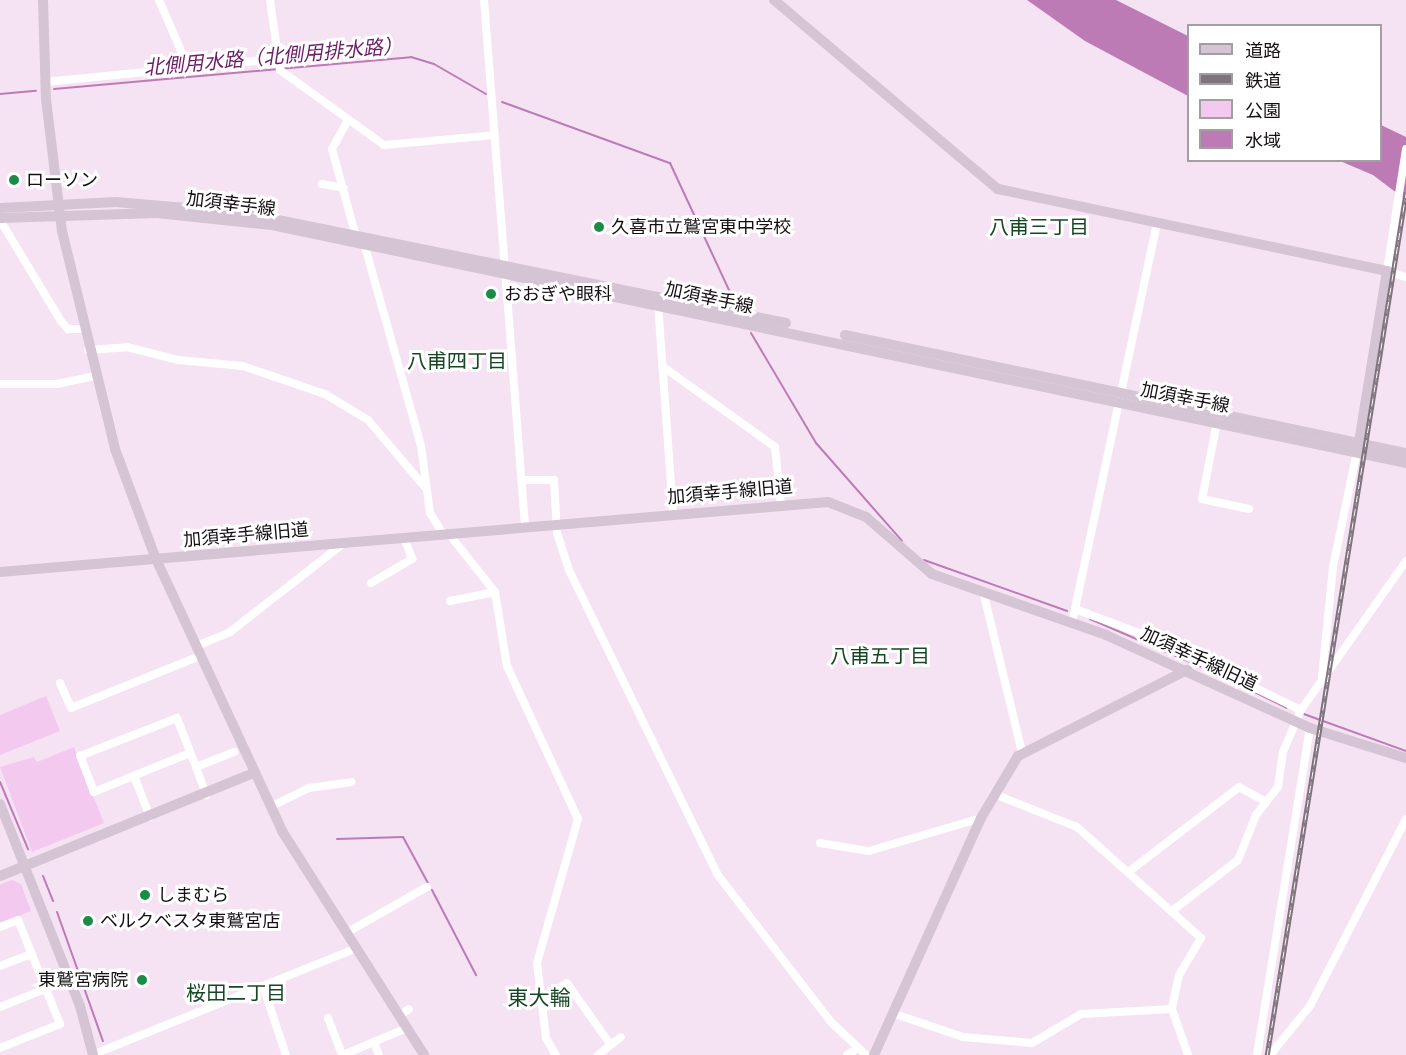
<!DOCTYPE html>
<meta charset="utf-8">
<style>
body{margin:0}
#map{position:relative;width:1406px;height:1055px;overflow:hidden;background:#f5e3f3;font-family:"Archivo Narrow","Noto Sans JP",sans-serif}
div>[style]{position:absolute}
.green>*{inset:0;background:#f4c9ef}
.water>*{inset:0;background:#bd7bb6}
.stream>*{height:2px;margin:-1px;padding:0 1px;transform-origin:1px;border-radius:1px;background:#bd7bb6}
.street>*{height:8px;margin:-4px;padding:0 4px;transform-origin:4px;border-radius:4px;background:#fff}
.secondary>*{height:10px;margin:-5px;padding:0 5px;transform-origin:5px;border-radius:5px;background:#d5c4d3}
.rail>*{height:4.5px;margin-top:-2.25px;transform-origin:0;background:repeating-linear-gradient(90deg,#fff 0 7px,#7f737d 0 14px);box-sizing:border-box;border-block:2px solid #7f737d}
.dots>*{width:16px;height:16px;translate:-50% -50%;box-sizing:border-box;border:3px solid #fff;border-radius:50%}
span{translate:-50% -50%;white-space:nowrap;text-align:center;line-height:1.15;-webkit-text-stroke:6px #fff;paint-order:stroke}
.poi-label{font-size:18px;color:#150f14}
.left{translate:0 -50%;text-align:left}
.right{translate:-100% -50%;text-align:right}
.street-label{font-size:18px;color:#150f14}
.water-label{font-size:20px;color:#6b1d67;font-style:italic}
.neighbourhood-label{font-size:20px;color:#154724}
.quarter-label{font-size:21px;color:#154724}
.legend{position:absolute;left:1187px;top:24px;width:195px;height:138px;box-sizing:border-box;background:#fff;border:2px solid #a19fa1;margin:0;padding:8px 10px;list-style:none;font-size:18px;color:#150f14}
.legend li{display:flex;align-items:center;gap:12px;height:30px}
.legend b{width:30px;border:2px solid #a19fa1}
</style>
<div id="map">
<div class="green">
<i style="clip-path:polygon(46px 696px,60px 731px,0 755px,0 715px)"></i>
<i style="clip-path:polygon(74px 747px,104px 823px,32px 852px,0 767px,34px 757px,37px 762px)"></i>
<i style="clip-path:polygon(12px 880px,21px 884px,31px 911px,0 924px,0 885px)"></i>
</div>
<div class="water">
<i style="clip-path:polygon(1027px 0,1116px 0,1188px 36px,1188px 96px,1085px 41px)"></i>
<i style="clip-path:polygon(1381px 125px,1406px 137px,1406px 200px,1373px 175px,1340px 161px,1380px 160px)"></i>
</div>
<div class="stream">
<i style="left:54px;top:89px;width:358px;rotate:-5.1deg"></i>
<i style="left:411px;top:57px;width:24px;rotate:17deg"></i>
<i style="left:434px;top:64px;width:60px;rotate:30deg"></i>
<i style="left:0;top:94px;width:36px;rotate:-5deg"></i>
<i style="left:502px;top:102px;width:179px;rotate:20deg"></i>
<i style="left:670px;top:163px;width:154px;rotate:65.1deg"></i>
<i style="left:751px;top:333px;width:128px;rotate:59.4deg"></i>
<i style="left:816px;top:443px;width:130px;rotate:48.7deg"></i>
<i style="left:924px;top:560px;width:152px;rotate:19.6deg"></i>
<i style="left:1090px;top:619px;width:126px;rotate:23.3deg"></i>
<i style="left:1222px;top:676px;width:72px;rotate:26.2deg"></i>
<i style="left:1301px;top:713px;width:112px;rotate:19.9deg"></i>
<i style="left:0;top:782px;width:73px;rotate:67.3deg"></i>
<i style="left:337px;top:839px;width:66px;rotate:-1.7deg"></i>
<i style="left:403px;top:837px;width:52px;rotate:61.5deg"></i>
<i style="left:43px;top:876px;width:27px;rotate:68deg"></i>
<i style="left:432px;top:890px;width:96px;rotate:62.6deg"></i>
<i style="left:57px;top:912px;width:137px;rotate:70.4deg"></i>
</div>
<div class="street">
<i style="left:159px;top:0;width:73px;rotate:66.6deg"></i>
<i style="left:270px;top:0;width:71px;rotate:81.9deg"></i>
<i style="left:280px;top:70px;width:128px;rotate:35.8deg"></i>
<i style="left:384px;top:145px;width:111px;rotate:-5.1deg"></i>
<i style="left:484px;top:0;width:528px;rotate:85.54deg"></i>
<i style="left:45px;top:82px;width:232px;rotate:-5.7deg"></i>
<i style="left:348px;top:120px;width:33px;rotate:119deg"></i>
<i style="left:332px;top:149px;width:87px;rotate:74.7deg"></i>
<i style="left:1406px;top:149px;width:123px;rotate:98.9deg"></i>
<i style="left:1387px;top:271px;width:20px;rotate:18deg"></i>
<i style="left:322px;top:184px;width:22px;rotate:10deg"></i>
<i style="left:0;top:220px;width:118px;rotate:58.9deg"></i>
<i style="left:61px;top:321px;width:11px;rotate:49deg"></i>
<i style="left:68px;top:329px;width:14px"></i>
<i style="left:364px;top:243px;width:211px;rotate:74.3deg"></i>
<i style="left:421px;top:446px;width:68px;rotate:82.3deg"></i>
<i style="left:430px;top:513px;width:25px;rotate:58deg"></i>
<i style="left:658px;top:304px;width:211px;rotate:85.9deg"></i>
<i style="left:88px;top:350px;width:39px;rotate:-4deg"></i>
<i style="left:127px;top:347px;width:53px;rotate:14.3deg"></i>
<i style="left:178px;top:360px;width:65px;rotate:5.3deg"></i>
<i style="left:243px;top:366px;width:87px;rotate:18.9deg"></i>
<i style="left:325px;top:394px;width:50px;rotate:31.2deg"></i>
<i style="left:368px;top:420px;width:87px;rotate:49.7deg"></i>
<i style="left:662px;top:366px;width:139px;rotate:35.6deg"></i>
<i style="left:775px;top:447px;width:58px;rotate:84.1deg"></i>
<i style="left:0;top:384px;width:57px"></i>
<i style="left:57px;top:384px;width:40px;rotate:-12deg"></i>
<i style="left:1217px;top:422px;width:78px;rotate:101deg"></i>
<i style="left:1202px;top:499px;width:48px;rotate:12deg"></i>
<i style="left:522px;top:480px;width:32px"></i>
<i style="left:554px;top:480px;width:53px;rotate:86.8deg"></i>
<i style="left:557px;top:533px;width:39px;rotate:72deg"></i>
<i style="left:569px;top:570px;width:338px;rotate:64deg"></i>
<i style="left:717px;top:874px;width:187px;rotate:52.4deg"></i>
<i style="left:831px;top:1022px;width:48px;rotate:43.3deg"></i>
<i style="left:449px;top:534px;width:74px;rotate:51.6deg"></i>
<i style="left:495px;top:592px;width:75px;rotate:80.8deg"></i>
<i style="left:507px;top:666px;width:169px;rotate:65.1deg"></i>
<i style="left:578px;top:819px;width:150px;rotate:105.9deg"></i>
<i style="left:537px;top:963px;width:76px;rotate:83.2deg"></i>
<i style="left:546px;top:1038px;width:20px;rotate:60deg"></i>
<i style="left:371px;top:583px;width:48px;rotate:-30.3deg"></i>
<i style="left:412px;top:559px;width:23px;rotate:-110deg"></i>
<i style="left:983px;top:591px;width:166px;rotate:76.4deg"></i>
<i style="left:450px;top:601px;width:46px;rotate:-11.3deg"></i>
<i style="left:1075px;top:609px;width:82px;rotate:20.6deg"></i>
<i style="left:1152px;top:638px;width:165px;rotate:25.8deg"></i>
<i style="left:1072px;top:623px;width:410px;rotate:-78deg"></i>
<i style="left:196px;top:646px;width:37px;rotate:-22deg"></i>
<i style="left:230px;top:632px;width:145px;rotate:-38deg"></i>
<i style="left:1322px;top:677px;width:111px;rotate:-84.3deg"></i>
<i style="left:1333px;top:567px;width:118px;rotate:-78.3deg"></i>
<i style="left:60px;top:683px;width:27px;rotate:66deg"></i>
<i style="left:71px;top:708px;width:139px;rotate:-22deg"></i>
<i style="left:190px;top:753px;width:104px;rotate:157.9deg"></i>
<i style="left:94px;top:792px;width:39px;rotate:-111deg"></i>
<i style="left:80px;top:756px;width:104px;rotate:-21.4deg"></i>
<i style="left:177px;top:718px;width:53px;rotate:68.8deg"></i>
<i style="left:196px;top:767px;width:30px;rotate:70deg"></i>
<i style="left:196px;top:767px;width:41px;rotate:-21.5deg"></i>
<i style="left:134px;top:776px;width:44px;rotate:68.7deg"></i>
<i style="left:994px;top:794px;width:89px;rotate:21.7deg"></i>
<i style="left:1077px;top:827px;width:166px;rotate:41.8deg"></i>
<i style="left:1201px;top:938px;width:43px;rotate:120.7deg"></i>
<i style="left:1179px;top:975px;width:35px;rotate:102deg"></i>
<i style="left:1172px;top:1009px;width:49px;rotate:70.8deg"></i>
<i style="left:270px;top:807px;width:43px;rotate:-26deg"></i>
<i style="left:309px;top:788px;width:43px;rotate:-7.9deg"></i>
<i style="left:820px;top:843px;width:50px;rotate:9.3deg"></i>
<i style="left:869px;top:851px;width:117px;rotate:-16.4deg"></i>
<i style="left:1131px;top:870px;width:136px;rotate:-37.5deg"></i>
<i style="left:1239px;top:787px;width:31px;rotate:29deg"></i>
<i style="left:1172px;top:911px;width:83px;rotate:-37.7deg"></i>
<i style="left:1238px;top:860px;width:48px;rotate:-68.2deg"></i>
<i style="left:1256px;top:815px;width:36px;rotate:-52deg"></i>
<i style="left:1278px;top:787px;width:35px;rotate:-82deg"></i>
<i style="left:1283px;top:752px;width:46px;rotate:-66.8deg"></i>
<i style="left:1301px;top:710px;width:182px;rotate:-54.8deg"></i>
<i style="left:0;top:927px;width:19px;rotate:-21deg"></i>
<i style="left:18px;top:920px;width:112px;rotate:68deg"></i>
<i style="left:60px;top:1024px;width:65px;rotate:158.2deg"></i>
<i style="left:346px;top:933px;width:93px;rotate:-29.6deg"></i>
<i style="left:0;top:966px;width:34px;rotate:-21deg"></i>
<i style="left:263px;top:986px;width:73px;rotate:71.6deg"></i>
<i style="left:541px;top:1000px;width:31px;rotate:-33deg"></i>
<i style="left:567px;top:983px;width:75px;rotate:54.8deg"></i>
<i style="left:0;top:1007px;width:75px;rotate:-21.8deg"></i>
<i style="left:892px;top:1013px;width:75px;rotate:18.7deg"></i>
<i style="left:963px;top:1037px;width:69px;rotate:5deg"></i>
<i style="left:1032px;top:1043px;width:57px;rotate:-30.6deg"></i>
<i style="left:1081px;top:1014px;width:91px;rotate:-3.1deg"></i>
<i style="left:399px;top:1016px;width:12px;rotate:-35deg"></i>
<i style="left:328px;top:1018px;width:40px;rotate:69deg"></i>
<i style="left:374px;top:1042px;width:14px;rotate:69deg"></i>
<i style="left:92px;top:1055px;width:284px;rotate:-22deg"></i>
<i style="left:343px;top:1055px;width:69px;rotate:-22.9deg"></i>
<i style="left:598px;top:1055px;width:29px;rotate:-38deg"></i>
<i style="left:847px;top:1055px;width:13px;rotate:-32deg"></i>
<i style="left:1257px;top:1055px;width:331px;rotate:-80.8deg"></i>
<i style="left:1270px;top:1055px;width:63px;rotate:-50.8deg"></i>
<i style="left:1310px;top:1006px;width:210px;rotate:-62.8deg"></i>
</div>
<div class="secondary">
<i style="left:43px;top:0;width:99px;rotate:88.3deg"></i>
<i style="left:46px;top:99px;width:133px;rotate:83.1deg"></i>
<i style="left:62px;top:231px;width:224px;rotate:76.3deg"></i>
<i style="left:115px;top:449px;width:117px;rotate:69.6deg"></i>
<i style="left:156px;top:559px;width:300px;rotate:65.1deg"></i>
<i style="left:282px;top:831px;width:265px;rotate:57.6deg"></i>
<i style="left:774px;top:0;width:293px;rotate:40.2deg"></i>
<i style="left:998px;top:189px;width:398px;rotate:11.9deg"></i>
<i style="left:1387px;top:271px;width:179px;rotate:99.3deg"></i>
<i style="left:0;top:208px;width:116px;rotate:-3deg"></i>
<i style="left:116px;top:202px;width:128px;rotate:4.9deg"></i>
<i style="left:244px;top:213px;width:553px;rotate:11.47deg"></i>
<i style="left:0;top:218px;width:157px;rotate:-1.8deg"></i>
<i style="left:157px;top:213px;width:116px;rotate:6deg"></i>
<i style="left:272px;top:225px;width:1159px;rotate:11.85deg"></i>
<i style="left:845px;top:335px;width:573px;rotate:11.88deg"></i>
<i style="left:0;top:572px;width:831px;rotate:-4.83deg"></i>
<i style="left:828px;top:502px;width:41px;rotate:21.5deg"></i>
<i style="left:866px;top:517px;width:87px;rotate:40.8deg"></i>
<i style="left:932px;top:574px;width:184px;rotate:19.3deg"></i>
<i style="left:1106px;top:635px;width:224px;rotate:24.5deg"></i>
<i style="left:1310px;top:728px;width:101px;rotate:17.4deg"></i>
<i style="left:0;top:804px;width:217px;rotate:68.4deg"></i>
<i style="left:80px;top:1006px;width:51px;rotate:75.1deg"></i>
<i style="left:0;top:876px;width:274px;rotate:-22.1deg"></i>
<i style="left:874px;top:1055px;width:260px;rotate:-65.7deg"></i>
<i style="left:981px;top:818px;width:72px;rotate:-59.2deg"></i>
<i style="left:1018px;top:756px;width:190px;rotate:-27deg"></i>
</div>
<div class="rail">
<i style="left:1267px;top:1055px;width:874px;rotate:-80.85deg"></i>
</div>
<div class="dots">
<i style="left:14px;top:180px;background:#1b8c45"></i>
<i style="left:599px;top:227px;background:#1b8c45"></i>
<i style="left:491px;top:294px;background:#1b8c45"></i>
<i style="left:145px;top:895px;background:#1b8c45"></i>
<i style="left:88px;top:921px;background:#1b8c45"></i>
<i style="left:142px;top:980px;background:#1b8c45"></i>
</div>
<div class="poi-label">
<span class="left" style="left:26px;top:180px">ローソン</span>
<span class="left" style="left:611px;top:227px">久喜市立鷲宮東中学校</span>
<span class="left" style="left:504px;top:294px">おおぎや眼科</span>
<span class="left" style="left:157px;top:895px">しまむら</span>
<span class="left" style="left:100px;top:921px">ベルクベスタ東鷲宮店</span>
<span class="right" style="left:128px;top:980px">東鷲宮病院</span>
</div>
<div class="street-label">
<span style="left:231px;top:204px;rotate:7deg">加須幸手線</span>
<span style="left:709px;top:298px;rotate:12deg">加須幸手線</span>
<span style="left:1185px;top:398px;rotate:11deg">加須幸手線</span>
<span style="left:730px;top:492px;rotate:-5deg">加須幸手線旧道</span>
<span style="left:246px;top:535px;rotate:-5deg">加須幸手線旧道</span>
<span style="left:1199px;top:659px;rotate:25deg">加須幸手線旧道</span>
</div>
<div class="water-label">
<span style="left:273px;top:56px;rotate:-5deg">北側用水路（北側用排水路）</span>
</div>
<div class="neighbourhood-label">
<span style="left:1039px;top:226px">八甫三丁目</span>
<span style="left:457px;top:360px">八甫四丁目</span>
<span style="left:880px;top:655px">八甫五丁目</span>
<span style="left:236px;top:992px">桜田二丁目</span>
</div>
<div class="quarter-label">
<span style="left:539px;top:998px">東大輪</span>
</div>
<ul class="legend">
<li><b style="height:8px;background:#d5c4d3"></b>道路</li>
<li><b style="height:8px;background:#7f737d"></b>鉄道</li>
<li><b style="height:16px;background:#f4c9ef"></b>公園</li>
<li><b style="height:16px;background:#bd7bb6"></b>水域</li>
</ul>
</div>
